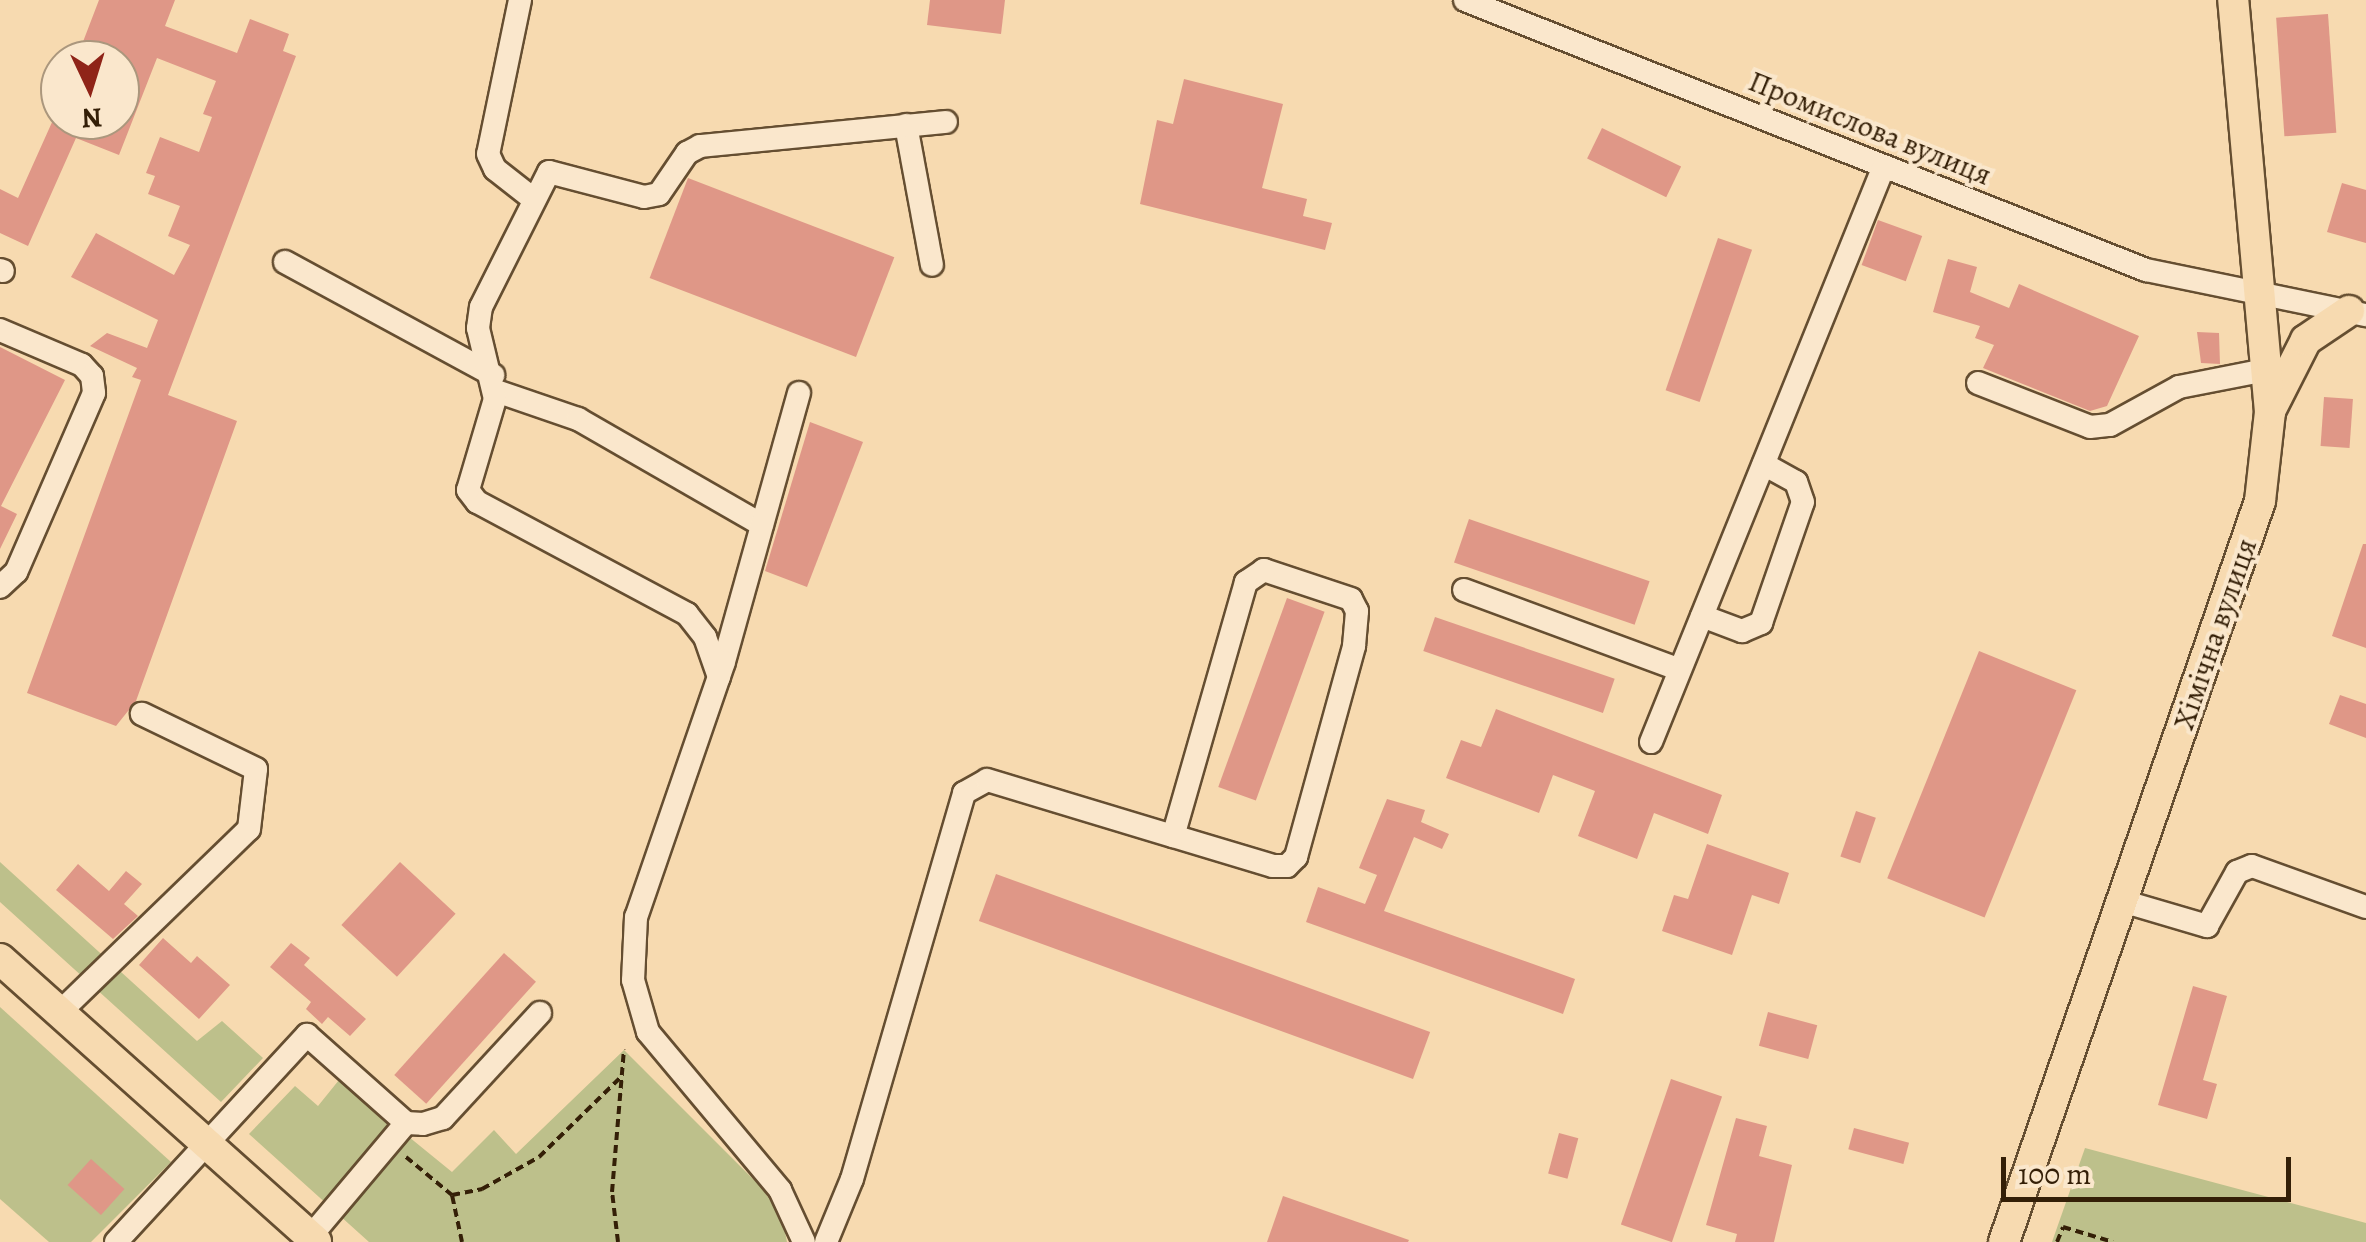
<!DOCTYPE html>
<meta charset="utf-8">
<style>
body{margin:0}
#map{position:relative;width:2366px;height:1242px;overflow:hidden;background:#f7dab0;font-family:Alegreya,serif}
div>[style]{position:absolute}
.green>*{inset:0;background:#bdc08b}
.building>*{inset:0;background:#df9787;transform-origin:0 0}
.path>*{height:4px;margin-top:-2px;transform-origin:0;background:repeating-linear-gradient(90deg,#341f07 0 8px,transparent 0 13px)}
.roads{filter:drop-shadow(2px 0 #654e31) drop-shadow(-2px 0 #654e31) drop-shadow(0 2px #654e31) drop-shadow(0 -2px #654e31)}
.minor>*{height:22px;margin:-11px;padding:0 11px;transform-origin:11px;border-radius:11px;background:#fae7cc}
.major>*{height:30px;margin:-15px;padding:0 15px;transform-origin:15px;border-radius:15px;background:#f7dab0}
span{translate:-50% -50%;white-space:nowrap;text-align:center;line-height:1.15;-webkit-text-stroke:8px #fae7cc;paint-order:stroke}
.street-label{font-size:30px;color:#341f07}
.north{position:absolute;left:40px;top:40px;width:100px;height:100px;box-sizing:border-box;background:#fae7cc;border:2px solid #ab977d;border-radius:50%;rotate:176deg;font-size:28px;font-weight:700;line-height:40px;text-align:center;color:#341f07}
.north::after{content:'';display:block;margin:auto;width:35px;height:45px;background:#8f2418;clip-path:polygon(50% 0,100% 100%,50% 72%,0 100%)}
.scale{position:absolute;left:2001px;top:1157px;width:290px;height:45px;box-sizing:border-box;border:5px solid #341f07;border-top:0;padding-left:12px;font-size:30px;line-height:35px;white-space:nowrap;color:#341f07;-webkit-text-stroke:8px #fae7cc;paint-order:stroke}
</style>
<div id="map">
<div class="green">
<i style="clip-path:polygon(0 862px,197px 1041px,222px 1021px,263px 1058px,221px 1102px,0 902px)"></i>
<i style="clip-path:polygon(0 1007px,171px 1162px,91px 1242px,49px 1242px,0 1199px)"></i>
<i style="clip-path:polygon(624px 1050px,761px 1187px,782px 1217px,787px 1242px,369px 1242px,249px 1134px,295px 1086px,318px 1106px,339px 1080px,452px 1172px,494px 1130px,516px 1154px)"></i>
<i style="clip-path:polygon(2085px 1148px,2366px 1223px,2366px 1242px,2052px 1242px)"></i>
</div>
<div class="building">
<i style="clip-path:polygon(99px 0,175px 0,165px 26px,237px 53px,250px 19px,289px 34px,283px 51px,296px 56px,168px 395px,237px 421px,136px 701px,116px 726px,27px 693px,141px 380px,132px 377px,137px 368px,90px 346px,107px 333px,147px 348px,158px 320px,71px 277px,96px 233px,174px 275px,190px 245px,168px 236px,180px 206px,148px 194px,155px 176px,146px 173px,160px 137px,199px 152px,212px 117px,203px 114px,216px 81px,157px 58px,119px 155px,76px 138px,28px 246px,0 233px,0 189px,18px 198px,53px 120px,120px 120px,120px 60px,76px 60px)"></i>
<i style="clip-path:polygon(930px 0,1005px 0,1001px 34px,927px 25px)"></i>
<i style="left:2328px;top:14px;width:119px;height:52px;rotate:86deg"></i>
<i style="clip-path:polygon(1184px 79px,1283px 104px,1262px 188px,1307px 199px,1303px 216px,1332px 223px,1325px 250px,1140px 204px,1157px 120px,1173px 124px)"></i>
<i style="left:1602px;top:128px;width:88px;height:34px;rotate:26deg"></i>
<i style="left:688px;top:178px;width:221px;height:107px;rotate:21deg"></i>
<i style="clip-path:polygon(2342px 183px,2366px 190px,2366px 243px,2327px 232px)"></i>
<i style="left:1878px;top:220px;width:47px;height:48px;rotate:20deg"></i>
<i style="left:1718px;top:238px;width:36px;height:161px;rotate:19deg"></i>
<i style="clip-path:polygon(1948px 259px,1977px 267px,1970px 292px,2009px 308px,2019px 284px,2139px 336px,2107px 406px,2090px 411px,1983px 368px,1994px 345px,1975px 338px,1980px 326px,1933px 312px)"></i>
<i style="clip-path:polygon(2197px 332px,2219px 333px,2220px 364px,2201px 363px)"></i>
<i style="clip-path:polygon(0 347px,65px 380px,1px 506px,17px 514px,0 549px)"></i>
<i style="left:2324px;top:397px;width:29px;height:49px;rotate:4deg"></i>
<i style="clip-path:polygon(810px 422px,863px 442px,807px 587px,765px 571px)"></i>
<i style="left:1469px;top:519px;width:191px;height:46px;rotate:19deg"></i>
<i style="clip-path:polygon(2363px 544px,2366px 544px,2366px 648px,2332px 636px)"></i>
<i style="left:1287px;top:598px;width:40px;height:201px;rotate:20deg"></i>
<i style="left:1435px;top:617px;width:190px;height:36px;rotate:19deg"></i>
<i style="left:1979px;top:651px;width:105px;height:245px;rotate:22deg"></i>
<i style="clip-path:polygon(2340px 695px,2366px 704px,2366px 738px,2329px 724px)"></i>
<i style="clip-path:polygon(1496px 709px,1722px 795px,1708px 834px,1654px 813px,1637px 859px,1578px 836px,1595px 791px,1553px 775px,1539px 813px,1446px 778px,1461px 740px,1481px 747px)"></i>
<i style="clip-path:polygon(1387px 799px,1425px 810px,1421px 822px,1449px 834px,1442px 849px,1414px 837px,1384px 911px,1575px 979px,1563px 1014px,1306px 922px,1318px 887px,1365px 904px,1377px 875px,1359px 868px)"></i>
<i style="left:1856px;top:811px;width:21px;height:48px;rotate:19deg"></i>
<i style="clip-path:polygon(1707px 844px,1789px 873px,1779px 904px,1752px 895px,1732px 955px,1662px 931px,1674px 895px,1688px 899px)"></i>
<i style="left:400px;top:862px;width:76px;height:86px;rotate:43deg"></i>
<i style="clip-path:polygon(78px 864px,109px 891px,126px 871px,142px 884px,124px 904px,138px 916px,113px 939px,56px 890px)"></i>
<i style="left:996px;top:874px;width:462px;height:50px;rotate:20deg"></i>
<i style="clip-path:polygon(163px 938px,191px 963px,197px 956px,230px 985px,199px 1019px,139px 965px)"></i>
<i style="clip-path:polygon(291px 943px,310px 958px,304px 965px,366px 1019px,350px 1036px,328px 1017px,322px 1024px,306px 1009px,311px 1002px,270px 967px)"></i>
<i style="left:504px;top:953px;width:43px;height:164px;rotate:42deg"></i>
<i style="clip-path:polygon(2193px 986px,2227px 996px,2203px 1080px,2217px 1084px,2207px 1119px,2158px 1105px)"></i>
<i style="left:1768px;top:1012px;width:51px;height:35px;rotate:15deg"></i>
<i style="left:1671px;top:1079px;width:54px;height:154px;rotate:19deg"></i>
<i style="clip-path:polygon(1736px 1118px,1767px 1126px,1759px 1156px,1792px 1165px,1774px 1242px,1735px 1242px,1737px 1234px,1706px 1225px)"></i>
<i style="left:1854px;top:1128px;width:57px;height:22px;rotate:15deg"></i>
<i style="left:1559px;top:1133px;width:20px;height:42px;rotate:15deg"></i>
<i style="left:91px;top:1159px;width:45px;height:35px;rotate:42deg"></i>
<i style="clip-path:polygon(1283px 1196px,1409px 1240px,1408px 1242px,1267px 1242px)"></i>
</div>
<div class="path">
<i style="left:406px;top:1157px;width:60px;rotate:39.6deg"></i>
<i style="left:462px;top:1242px;width:48px;rotate:-102deg"></i>
<i style="left:452px;top:1195px;width:31px;rotate:-11deg"></i>
<i style="left:482px;top:1189px;width:65px;rotate:-29.3deg"></i>
<i style="left:539px;top:1157px;width:117px;rotate:-44.3deg"></i>
<i style="left:618px;top:1242px;width:50px;rotate:-96.8deg"></i>
<i style="left:612px;top:1192px;width:143px;rotate:-85.2deg"></i>
<i style="left:2057px;top:1242px;width:16px;rotate:-68deg"></i>
<i style="left:2063px;top:1227px;width:52px;rotate:16.7deg"></i>
</div>
<div class="roads">
<div class="minor">
<i style="left:520px;top:0;width:157px;rotate:101.7deg"></i>
<i style="left:488px;top:154px;width:17px;rotate:65deg"></i>
<i style="left:495px;top:169px;width:47px;rotate:38.1deg"></i>
<i style="left:1465px;top:0;width:733px;rotate:21.63deg"></i>
<i style="left:2146px;top:270px;width:225px;rotate:11.6deg"></i>
<i style="left:906px;top:125px;width:142px;rotate:79.5deg"></i>
<i style="left:285px;top:262px;width:237px;rotate:28.5deg"></i>
<i style="left:0;top:270px;width:3px;rotate:18deg"></i>
<i style="left:0;top:330px;width:89px;rotate:23.1deg"></i>
<i style="left:82px;top:365px;width:15px;rotate:48deg"></i>
<i style="left:92px;top:376px;width:17px;rotate:83deg"></i>
<i style="left:94px;top:393px;width:195px;rotate:113.5deg"></i>
<i style="left:16px;top:572px;width:22px;rotate:137deg"></i>
<i style="left:1978px;top:383px;width:120px;rotate:21.4deg"></i>
<i style="left:2090px;top:427px;width:20px;rotate:-6deg"></i>
<i style="left:2110px;top:425px;width:79px;rotate:-28.8deg"></i>
<i style="left:2179px;top:387px;width:89px;rotate:-11.1deg"></i>
<i style="left:496px;top:391px;width:87px;rotate:18.9deg"></i>
<i style="left:578px;top:419px;width:212px;rotate:29.9deg"></i>
<i style="left:799px;top:393px;width:279px;rotate:105.6deg"></i>
<i style="left:724px;top:662px;width:270px;rotate:109deg"></i>
<i style="left:636px;top:917px;width:63px;rotate:92.7deg"></i>
<i style="left:633px;top:980px;width:54px;rotate:73.9deg"></i>
<i style="left:648px;top:1032px;width:206px;rotate:50.1deg"></i>
<i style="left:780px;top:1190px;width:57px;rotate:65.2deg"></i>
<i style="left:1464px;top:590px;width:230px;rotate:20.3deg"></i>
<i style="left:1702px;top:616px;width:43px;rotate:20.6deg"></i>
<i style="left:1742px;top:631px;width:21px;rotate:-23deg"></i>
<i style="left:1761px;top:623px;width:128px;rotate:-70.9deg"></i>
<i style="left:1803px;top:502px;width:21px;rotate:-109deg"></i>
<i style="left:1796px;top:482px;width:37px;rotate:-151deg"></i>
<i style="left:719px;top:677px;width:42px;rotate:-109.3deg"></i>
<i style="left:705px;top:637px;width:29px;rotate:-128deg"></i>
<i style="left:687px;top:614px;width:238px;rotate:-151.9deg"></i>
<i style="left:477px;top:502px;width:15px;rotate:-127deg"></i>
<i style="left:468px;top:490px;width:95px;rotate:-73.5deg"></i>
<i style="left:495px;top:399px;width:73px;rotate:-103.5deg"></i>
<i style="left:478px;top:328px;width:21px;rotate:-82deg"></i>
<i style="left:481px;top:307px;width:151px;rotate:-63.3deg"></i>
<i style="left:549px;top:172px;width:98px;rotate:14.7deg"></i>
<i style="left:644px;top:197px;width:15px;rotate:-11deg"></i>
<i style="left:659px;top:194px;width:50px;rotate:-55.7deg"></i>
<i style="left:687px;top:153px;width:15px;rotate:-28deg"></i>
<i style="left:700px;top:146px;width:247px;rotate:-5.6deg"></i>
<i style="left:1651px;top:742px;width:621px;rotate:-67.98deg"></i>
<i style="left:2122px;top:901px;width:89px;rotate:16.4deg"></i>
<i style="left:2207px;top:926px;width:62px;rotate:-60.9deg"></i>
<i style="left:2237px;top:872px;width:16px;rotate:-22deg"></i>
<i style="left:2252px;top:866px;width:121px;rotate:19.8deg"></i>
<i style="left:59px;top:1013px;width:264px;rotate:-44.1deg"></i>
<i style="left:249px;top:829px;width:60px;rotate:-83.3deg"></i>
<i style="left:256px;top:769px;width:127px;rotate:-154.2deg"></i>
<i style="left:310px;top:1237px;width:149px;rotate:-49.9deg"></i>
<i style="left:116px;top:1242px;width:282px;rotate:-47.3deg"></i>
<i style="left:307px;top:1035px;width:132px;rotate:41.6deg"></i>
<i style="left:406px;top:1123px;width:17px;rotate:3deg"></i>
<i style="left:423px;top:1124px;width:21px;rotate:-17deg"></i>
<i style="left:443px;top:1118px;width:143px;rotate:-47.3deg"></i>
<i style="left:826px;top:1242px;width:68px;rotate:-67.6deg"></i>
<i style="left:852px;top:1179px;width:402px;rotate:-73.8deg"></i>
<i style="left:964px;top:793px;width:26px;rotate:-29deg"></i>
<i style="left:987px;top:780px;width:194px;rotate:16.8deg"></i>
<i style="left:1173px;top:836px;width:104px;rotate:16.7deg"></i>
<i style="left:1273px;top:866px;width:14px"></i>
<i style="left:1287px;top:866px;width:13px;rotate:-45deg"></i>
<i style="left:1296px;top:857px;width:219px;rotate:-74.6deg"></i>
<i style="left:1354px;top:646px;width:35px;rotate:-85deg"></i>
<i style="left:1357px;top:611px;width:13px;rotate:-117deg"></i>
<i style="left:1351px;top:599px;width:92px;rotate:-161.6deg"></i>
<i style="left:1264px;top:570px;width:22px;rotate:146deg"></i>
<i style="left:1246px;top:582px;width:264px;rotate:106deg"></i>
</div>
<div class="major">
<i style="left:2271px;top:409px;width:77px;rotate:-63.1deg"></i>
<i style="left:2306px;top:340px;width:52px;rotate:-34deg"></i>
<i style="left:0;top:959px;width:424px;rotate:41.8deg"></i>
<i style="left:2004px;top:1242px;width:784px;rotate:-70.94deg"></i>
<i style="left:2260px;top:501px;width:90px;rotate:-83.6deg"></i>
<i style="left:2270px;top:412px;width:414px;rotate:-95.1deg"></i>
</div>
</div>
<div class="street-label">
<span style="left:1870px;top:128px;rotate:22deg">Промислова вулиця</span>
<span style="left:2215px;top:634px;rotate:-71deg">Хімічна вулиця</span>
</div>
<div class="north">N</div>
<div class="scale">100 m</div>
</div>
